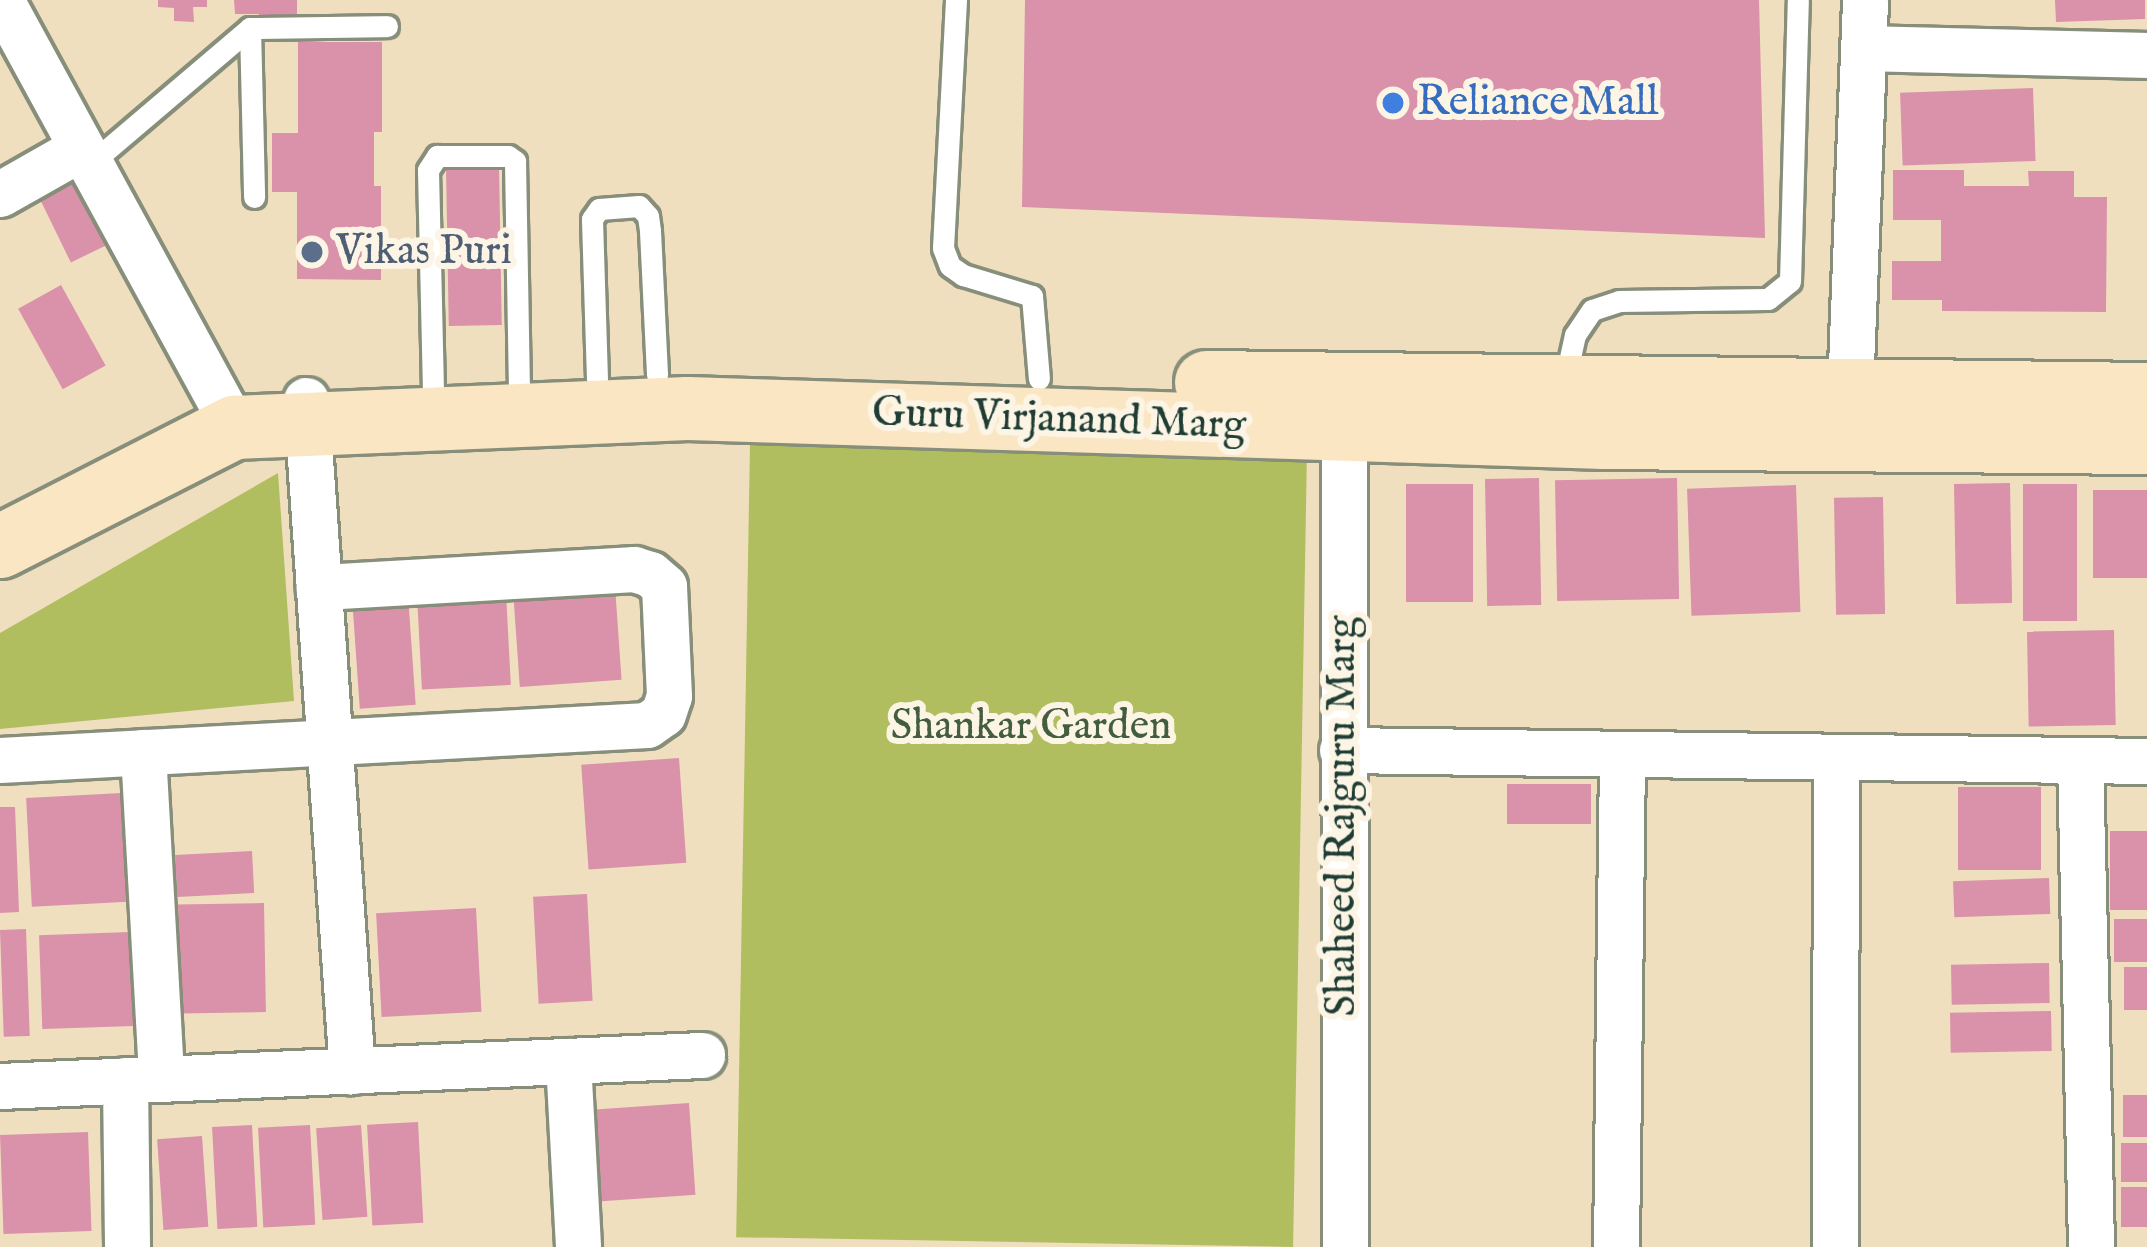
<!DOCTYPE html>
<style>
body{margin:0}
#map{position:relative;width:2147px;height:1247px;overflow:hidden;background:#efdfbf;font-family:"IM FELL English",serif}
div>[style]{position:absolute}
.green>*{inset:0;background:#b0be60;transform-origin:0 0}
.building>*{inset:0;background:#da91aa;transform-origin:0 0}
.roads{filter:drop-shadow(3px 0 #878e7a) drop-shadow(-3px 0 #878e7a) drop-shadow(0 3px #878e7a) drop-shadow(0 -3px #878e7a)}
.lane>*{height:21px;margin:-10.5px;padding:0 10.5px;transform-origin:10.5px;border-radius:10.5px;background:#fff}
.street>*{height:45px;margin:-22.5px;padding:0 22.5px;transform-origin:22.5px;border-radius:22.5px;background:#fff}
.secondary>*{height:63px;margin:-31.5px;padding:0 31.5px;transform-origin:31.5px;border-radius:31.5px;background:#fbe6c4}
.dots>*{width:33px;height:33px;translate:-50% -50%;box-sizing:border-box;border:6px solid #fcf5e5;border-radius:50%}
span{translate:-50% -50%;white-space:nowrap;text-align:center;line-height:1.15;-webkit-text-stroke:12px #fcf5e5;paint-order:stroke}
.shop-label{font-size:42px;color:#366cbe}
.left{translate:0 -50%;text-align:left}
.service-label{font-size:42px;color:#4e5e75}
.street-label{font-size:42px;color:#1f3d34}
.park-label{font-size:42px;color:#435d3f}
</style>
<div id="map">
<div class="green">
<i style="left:1307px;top:450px;width:797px;height:557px;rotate:91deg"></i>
<i style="clip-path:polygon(278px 473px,294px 701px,0 729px,0 633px)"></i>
</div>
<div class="building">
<i style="clip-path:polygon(158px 0,207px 0,207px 7px,193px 7px,194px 22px,174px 21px,174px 8px,158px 7px)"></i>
<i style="clip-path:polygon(234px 0,297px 0,297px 14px,259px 22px,259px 14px,235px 14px)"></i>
<i style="clip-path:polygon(1025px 0,1759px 0,1765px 238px,1022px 207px)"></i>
<i style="clip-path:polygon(2055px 0,2145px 0,2145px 19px,2056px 22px)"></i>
<i style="clip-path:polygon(298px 42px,382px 42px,382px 132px,374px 132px,374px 186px,381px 186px,381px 280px,297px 279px,297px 192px,272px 192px,272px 133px,298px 133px)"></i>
<i style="left:2033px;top:88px;width:73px;height:133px;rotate:88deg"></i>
<i style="left:83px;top:162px;width:85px;height:55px;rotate:64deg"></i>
<i style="left:499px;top:166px;width:159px;height:53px;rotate:89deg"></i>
<i style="clip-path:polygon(1893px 170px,1964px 170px,1964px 186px,2029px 186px,2028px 171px,2074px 171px,2074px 197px,2107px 197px,2106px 312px,1942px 311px,1942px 300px,1892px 300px,1892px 261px,1941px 261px,1941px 220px,1893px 220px)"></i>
<i style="left:61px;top:285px;width:92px;height:49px;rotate:61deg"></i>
<i style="left:1539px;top:478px;width:127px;height:54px;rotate:89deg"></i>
<i style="left:1677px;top:478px;width:121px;height:122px;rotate:89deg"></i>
<i style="left:2010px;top:483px;width:120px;height:56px;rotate:89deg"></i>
<i style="left:1406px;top:484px;width:67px;height:118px"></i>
<i style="left:2077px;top:484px;width:137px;height:54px;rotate:90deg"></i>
<i style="left:1796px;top:485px;width:127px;height:109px;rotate:88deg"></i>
<i style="left:2093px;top:490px;width:54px;height:88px"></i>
<i style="left:1883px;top:497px;width:117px;height:49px;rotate:89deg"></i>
<i style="left:615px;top:586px;width:94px;height:102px;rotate:86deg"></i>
<i style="left:506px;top:593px;width:92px;height:89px;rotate:87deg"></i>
<i style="left:408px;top:595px;width:110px;height:56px;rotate:86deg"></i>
<i style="left:2114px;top:630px;width:95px;height:87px;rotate:89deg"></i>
<i style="left:679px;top:758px;width:105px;height:98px;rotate:86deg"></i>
<i style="left:1507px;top:784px;width:84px;height:40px"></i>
<i style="left:1958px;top:787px;width:83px;height:83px"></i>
<i style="left:122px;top:793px;width:109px;height:96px;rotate:87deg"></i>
<i style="clip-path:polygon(0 807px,15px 807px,19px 912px,0 913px)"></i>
<i style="left:2147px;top:831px;width:79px;height:37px;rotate:90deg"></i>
<i style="left:252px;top:851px;width:42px;height:77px;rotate:87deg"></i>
<i style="left:2049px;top:878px;width:36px;height:96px;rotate:88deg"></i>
<i style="left:587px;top:894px;width:107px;height:54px;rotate:87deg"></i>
<i style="left:264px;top:903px;width:109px;height:86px;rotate:89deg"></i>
<i style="left:476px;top:908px;width:104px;height:100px;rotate:87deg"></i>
<i style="left:2114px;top:919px;width:33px;height:43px"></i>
<i style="left:26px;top:929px;width:107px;height:26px;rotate:88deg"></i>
<i style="left:130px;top:932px;width:94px;height:91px;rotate:88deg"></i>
<i style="left:2049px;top:963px;width:40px;height:98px;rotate:89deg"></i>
<i style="left:2124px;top:967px;width:23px;height:43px"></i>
<i style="left:2051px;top:1011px;width:40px;height:101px;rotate:89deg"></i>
<i style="left:2147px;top:1095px;width:42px;height:24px;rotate:90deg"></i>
<i style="left:689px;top:1103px;width:92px;height:94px;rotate:86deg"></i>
<i style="left:418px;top:1122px;width:101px;height:51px;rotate:87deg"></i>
<i style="left:252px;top:1125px;width:102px;height:40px;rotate:87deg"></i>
<i style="left:310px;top:1125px;width:100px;height:52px;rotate:87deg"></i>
<i style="left:361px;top:1125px;width:92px;height:45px;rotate:86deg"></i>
<i style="left:88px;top:1132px;width:99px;height:88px;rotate:88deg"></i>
<i style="left:202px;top:1136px;width:91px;height:45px;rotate:86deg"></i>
<i style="left:2121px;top:1143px;width:26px;height:39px"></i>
<i style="left:2147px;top:1187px;width:40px;height:26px;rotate:90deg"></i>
</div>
<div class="roads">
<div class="lane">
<i style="left:956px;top:0;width:248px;rotate:93deg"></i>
<i style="left:943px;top:248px;width:19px;rotate:69deg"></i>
<i style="left:950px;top:266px;width:16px;rotate:35deg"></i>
<i style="left:963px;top:275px;width:72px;rotate:16.9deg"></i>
<i style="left:1032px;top:296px;width:83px;rotate:85.2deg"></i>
<i style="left:250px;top:28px;width:169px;rotate:88.6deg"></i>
<i style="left:90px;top:164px;width:210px;rotate:-40.4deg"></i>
<i style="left:250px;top:28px;width:137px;rotate:-0.8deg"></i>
<i style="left:597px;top:379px;width:160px;rotate:-91.8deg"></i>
<i style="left:592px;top:219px;width:12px;rotate:-55deg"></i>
<i style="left:599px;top:209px;width:40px;rotate:-4.3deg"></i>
<i style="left:639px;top:206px;width:13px;rotate:48deg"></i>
<i style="left:648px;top:216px;width:15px;rotate:82deg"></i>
<i style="left:650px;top:231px;width:144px;rotate:87.2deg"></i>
<i style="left:1565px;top:380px;width:46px;rotate:-77.5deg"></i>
<i style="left:1575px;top:335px;width:30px;rotate:-56deg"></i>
<i style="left:1592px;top:310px;width:28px;rotate:-18deg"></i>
<i style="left:1619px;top:301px;width:149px;rotate:-0.8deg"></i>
<i style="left:1768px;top:299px;width:28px;rotate:-39deg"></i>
<i style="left:1790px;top:281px;width:281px;rotate:-88.4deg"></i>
<i style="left:433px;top:391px;width:221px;rotate:-91.3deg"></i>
<i style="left:428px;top:170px;width:17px;rotate:-57deg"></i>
<i style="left:437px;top:156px;width:71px"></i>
<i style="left:508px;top:156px;width:9px;rotate:36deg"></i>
<i style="left:515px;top:161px;width:224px;rotate:89deg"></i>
</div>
<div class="street">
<i style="left:1px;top:0;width:486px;rotate:61.4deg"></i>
<i style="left:1864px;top:48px;width:283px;rotate:1.4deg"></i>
<i style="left:0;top:194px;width:93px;rotate:-29.6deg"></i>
<i style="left:1344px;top:399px;width:848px;rotate:89.93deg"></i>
<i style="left:306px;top:400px;width:673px;rotate:86.08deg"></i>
<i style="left:1849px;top:418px;width:418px;rotate:-87.8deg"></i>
<i style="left:1342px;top:750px;width:805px;rotate:0.78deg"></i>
<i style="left:143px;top:752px;width:327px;rotate:86.8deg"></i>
<i style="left:0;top:760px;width:648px;rotate:-3.1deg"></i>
<i style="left:647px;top:725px;width:19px;rotate:-35deg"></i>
<i style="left:663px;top:714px;width:19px;rotate:-72deg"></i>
<i style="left:669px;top:696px;width:110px;rotate:-92.6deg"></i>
<i style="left:664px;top:586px;width:18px;rotate:-139deg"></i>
<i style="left:650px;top:574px;width:17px;rotate:-163deg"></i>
<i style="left:634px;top:569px;width:316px;rotate:176.7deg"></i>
<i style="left:2080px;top:760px;width:487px;rotate:88.7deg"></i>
<i style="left:568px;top:1061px;width:186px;rotate:86.9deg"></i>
<i style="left:125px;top:1080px;width:167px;rotate:89.3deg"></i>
<i style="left:0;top:1086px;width:703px;rotate:-2.53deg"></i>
<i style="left:1616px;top:1247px;width:493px;rotate:-89.3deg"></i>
<i style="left:1835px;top:1247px;width:490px;rotate:-89.9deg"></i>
</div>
<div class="secondary">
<i style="left:1206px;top:382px;width:941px;rotate:0.73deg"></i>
<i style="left:0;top:546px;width:263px;rotate:-27deg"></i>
<i style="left:234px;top:427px;width:453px;rotate:-2.4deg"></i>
<i style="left:687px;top:408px;width:917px;rotate:1.81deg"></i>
<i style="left:1604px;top:437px;width:543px;rotate:0.53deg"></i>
</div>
</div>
<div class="dots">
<i style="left:1393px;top:103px;background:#3f7fe0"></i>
<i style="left:312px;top:252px;background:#5c6f8a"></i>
</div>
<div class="shop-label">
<span class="left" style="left:1417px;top:103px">Reliance Mall</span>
</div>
<div class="service-label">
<span class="left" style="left:336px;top:252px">Vikas Puri</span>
</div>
<div class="street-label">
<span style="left:1059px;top:420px;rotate:2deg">Guru Virjanand Marg</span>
<span style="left:1343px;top:816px;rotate:-90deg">Shaheed Rajguru Marg</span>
</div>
<div class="park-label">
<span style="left:1031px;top:727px">Shankar Garden</span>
</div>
</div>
